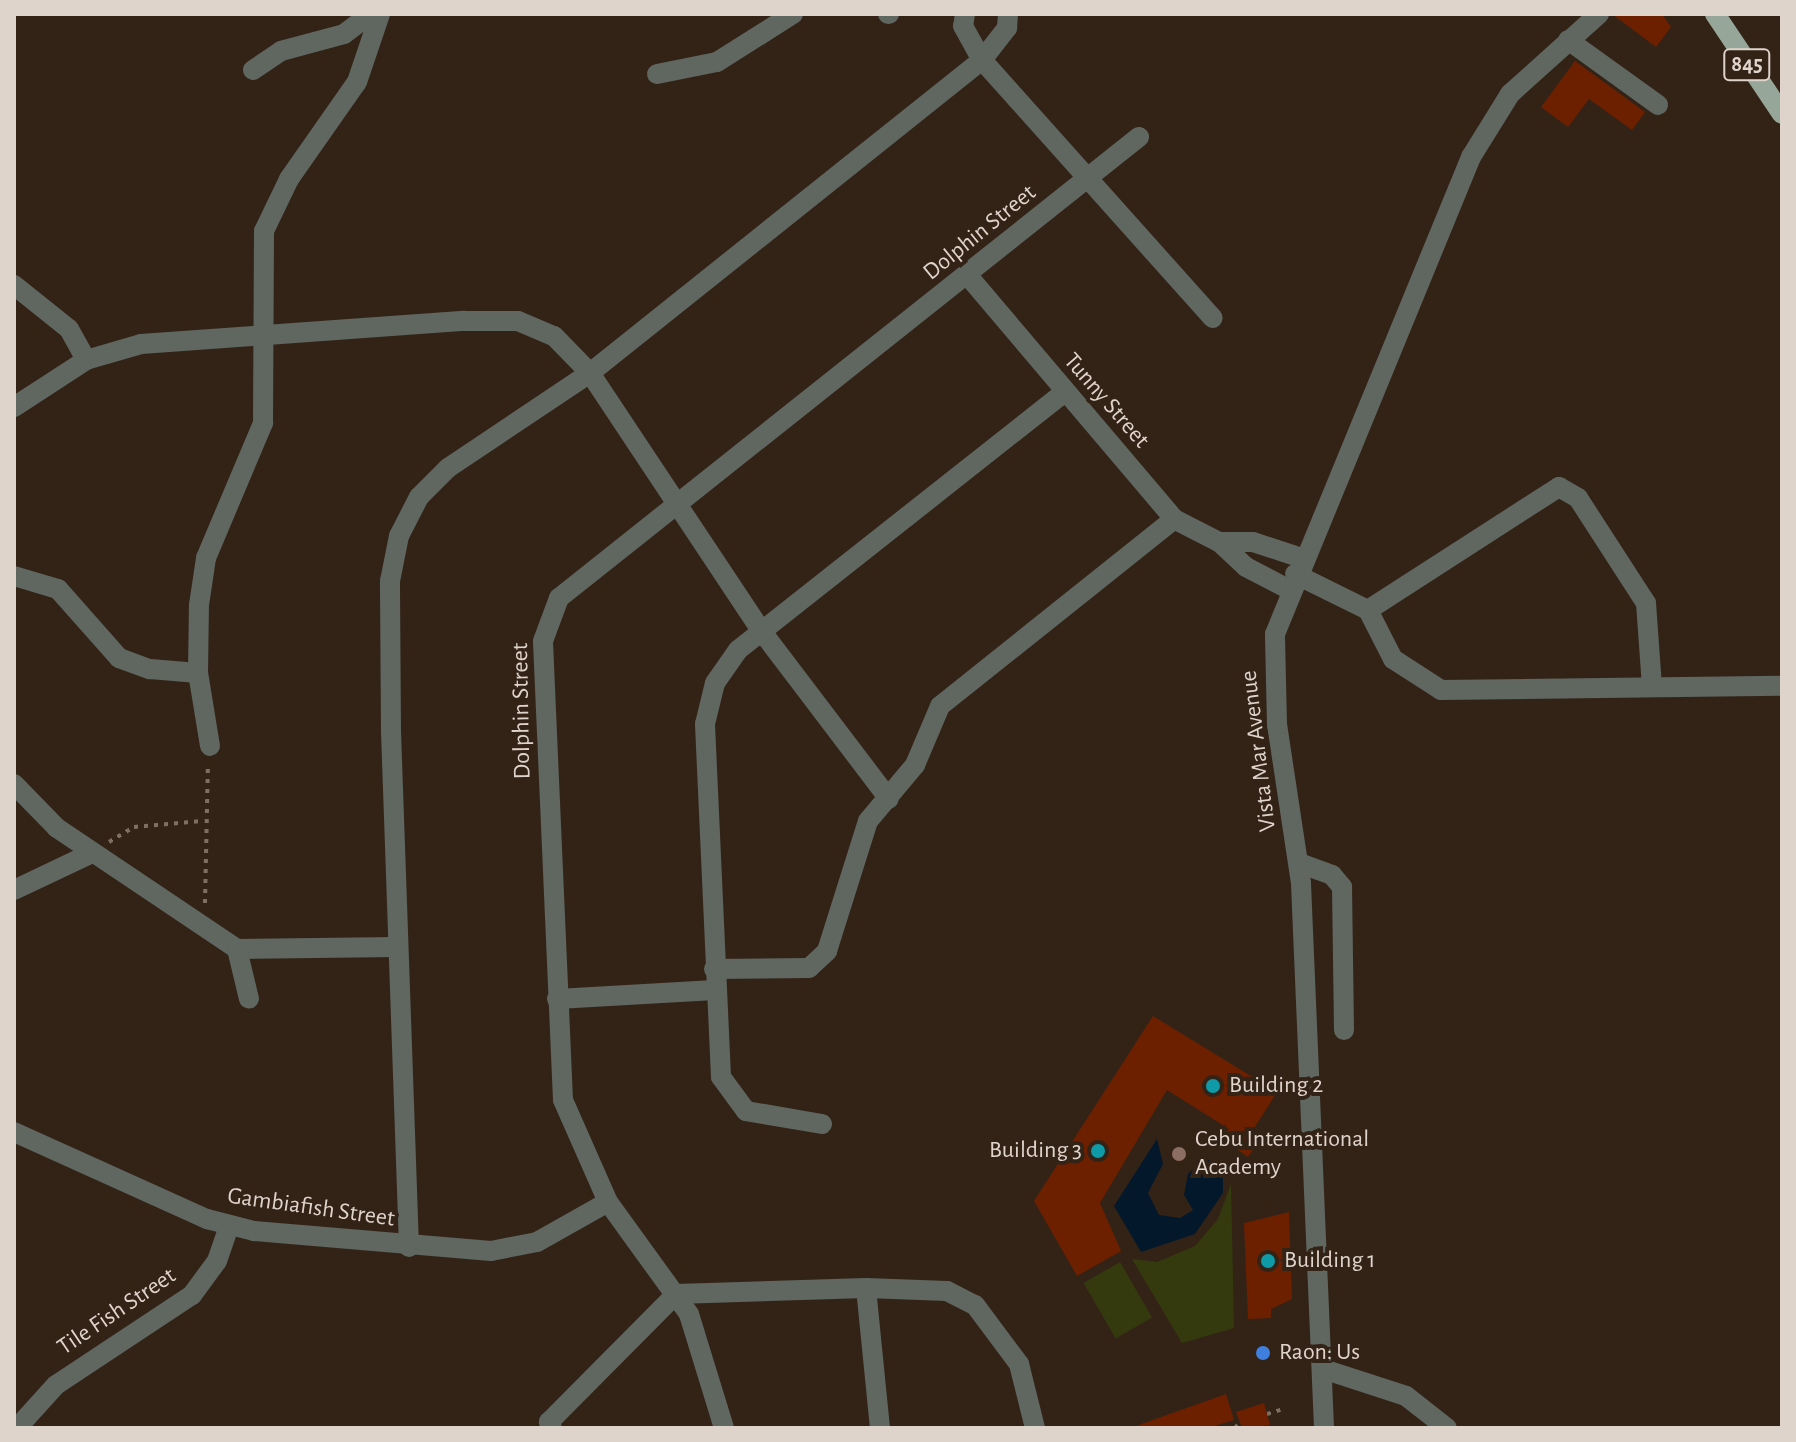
<!DOCTYPE html>
<style>
body{margin:0}
#map{position:relative;width:1796px;height:1442px;overflow:hidden;background:#332317;font-family:"Alegreya Sans",sans-serif}
div>[style]{position:absolute}
.green>*{inset:0;background:#353a0e;transform-origin:0 0}
.water>*{inset:0;background:#04182b}
.building>*{inset:0;background:#6c2000}
.path>*{height:4px;margin-top:-2px;transform-origin:0;background:repeating-linear-gradient(90deg,#7d6f64 0 4px,transparent 0 10px)}
.minor>*{height:20px;margin:-10px;padding:0 10px;transform-origin:10px;border-radius:10px;background:#5f6760}
.major>*{height:20px;margin:-10px;padding:0 10px;transform-origin:10px;border-radius:10px;background:#96a698}
.dots>*{width:22px;height:22px;translate:-50% -50%;box-sizing:border-box;border:4px solid #332317;border-radius:50%}
span{translate:-50% -50%;white-space:nowrap;text-align:center;line-height:1.15;-webkit-text-stroke:8px #332317;paint-order:stroke}
.shield-label span{padding:2px 6px;background:#332317;border:2px solid;border-radius:6px;-webkit-text-stroke-width:0}
.shield-label{font-size:22px;color:#dfd4cc;font-weight:700}
.street-label{font-size:24px;color:#dfd4cc}
.poi-label{font-size:24px;color:#dfd4cc}
.left{translate:0 -50%;text-align:left}
.right{translate:-100% -50%;text-align:right}
.frame{position:absolute;inset:0;border:16px solid #dfd4cc;pointer-events:none}
</style>
<div id="map">
<div class="green">
<i style="clip-path:polygon(1231px 1184px,1234px 1328px,1182px 1343px,1132px 1259px,1157px 1262px,1195px 1246px,1218px 1219px)"></i>
<i style="left:1120px;top:1262px;width:64px;height:42px;rotate:60deg"></i>
</div>
<div class="water">
<i style="clip-path:polygon(1157px 1139px,1163px 1164px,1148px 1193px,1159px 1215px,1180px 1218px,1193px 1210px,1184px 1195px,1188px 1174px,1205px 1158px,1223px 1169px,1223px 1193px,1195px 1234px,1141px 1252px,1114px 1206px)"></i>
</div>
<div class="building">
<i style="clip-path:polygon(1612px 14px,1662px 14px,1671px 27px,1656px 47px)"></i>
<i style="clip-path:polygon(1575px 61px,1645px 112px,1632px 130px,1589px 99px,1568px 127px,1541px 107px)"></i>
<i style="clip-path:polygon(1153px 1016px,1277px 1092px,1251px 1133px,1259px 1140px,1248px 1157px,1222px 1139px,1229px 1129px,1167px 1090px,1100px 1203px,1121px 1251px,1077px 1276px,1034px 1201px)"></i>
<i style="clip-path:polygon(1289px 1212px,1292px 1299px,1271px 1309px,1271px 1318px,1248px 1319px,1244px 1223px)"></i>
<i style="clip-path:polygon(1226px 1394px,1234px 1420px,1208px 1428px,1130px 1428px)"></i>
<i style="clip-path:polygon(1264px 1403px,1270px 1425px,1242px 1428px,1236px 1412px)"></i>
</div>
<div class="path">
<i style="left:109px;top:842px;width:29px;rotate:-31deg"></i>
<i style="left:134px;top:827px;width:68px;rotate:-5deg"></i>
<i style="left:205px;top:903px;width:139px;rotate:-88.8deg"></i>
<i style="left:1267px;top:1414px;width:14px;rotate:-17deg"></i>
<i style="left:1235px;top:1428px;width:8px;rotate:-50deg"></i>
</div>
<div class="minor">
<i style="left:888px;top:14px;width:1px"></i>
<i style="left:965px;top:14px;width:12px;rotate:99deg"></i>
<i style="left:963px;top:26px;width:39px;rotate:61deg"></i>
<i style="left:982px;top:60px;width:346px;rotate:48.2deg"></i>
<i style="left:1568px;top:40px;width:111px;rotate:35.8deg"></i>
<i style="left:253px;top:70px;width:34px;rotate:-34deg"></i>
<i style="left:281px;top:51px;width:65px;rotate:-15.1deg"></i>
<i style="left:344px;top:34px;width:34px;rotate:-37deg"></i>
<i style="left:657px;top:74px;width:61px;rotate:-11.3deg"></i>
<i style="left:717px;top:62px;width:90px;rotate:-32.3deg"></i>
<i style="left:969px;top:277px;width:317px;rotate:49.7deg"></i>
<i style="left:1174px;top:519px;width:51px;rotate:27.1deg"></i>
<i style="left:14px;top:285px;width:70px;rotate:38.7deg"></i>
<i style="left:69px;top:329px;width:35px;rotate:61deg"></i>
<i style="left:14px;top:407px;width:86px;rotate:-33.1deg"></i>
<i style="left:86px;top:360px;width:57px;rotate:-16.2deg"></i>
<i style="left:141px;top:344px;width:324px;rotate:-4.1deg"></i>
<i style="left:464px;top:321px;width:54px"></i>
<i style="left:518px;top:321px;width:39px;rotate:23deg"></i>
<i style="left:554px;top:336px;width:52px;rotate:45.8deg"></i>
<i style="left:590px;top:373px;width:312px;rotate:56.4deg"></i>
<i style="left:763px;top:633px;width:208px;rotate:52.8deg"></i>
<i style="left:1295px;top:574px;width:81px;rotate:26.3deg"></i>
<i style="left:1368px;top:610px;width:55px;rotate:63deg"></i>
<i style="left:1393px;top:659px;width:57px;rotate:32.9deg"></i>
<i style="left:1441px;top:690px;width:341px;rotate:-0.7deg"></i>
<i style="left:14px;top:576px;width:46px;rotate:16.5deg"></i>
<i style="left:58px;top:589px;width:92px;rotate:48.5deg"></i>
<i style="left:119px;top:658px;width:33px;rotate:20deg"></i>
<i style="left:150px;top:669px;width:48px;rotate:4.8deg"></i>
<i style="left:1290px;top:590px;width:50px;rotate:-152.4deg"></i>
<i style="left:1246px;top:567px;width:37px;rotate:-137deg"></i>
<i style="left:1219px;top:542px;width:34px"></i>
<i style="left:1253px;top:542px;width:52px;rotate:18.1deg"></i>
<i style="left:1368px;top:610px;width:227px;rotate:-32.8deg"></i>
<i style="left:1559px;top:487px;width:22px;rotate:30deg"></i>
<i style="left:1578px;top:498px;width:125px;rotate:57.1deg"></i>
<i style="left:1646px;top:603px;width:84px;rotate:85.9deg"></i>
<i style="left:210px;top:746px;width:74px;rotate:-99.3deg"></i>
<i style="left:198px;top:673px;width:68px;rotate:-89.2deg"></i>
<i style="left:199px;top:605px;width:48px;rotate:-81.5deg"></i>
<i style="left:206px;top:558px;width:147px;rotate:-67.1deg"></i>
<i style="left:263px;top:423px;width:192px;rotate:-89.7deg"></i>
<i style="left:264px;top:231px;width:58px;rotate:-64.3deg"></i>
<i style="left:289px;top:179px;width:118px;rotate:-55deg"></i>
<i style="left:357px;top:82px;width:72px;rotate:-71.3deg"></i>
<i style="left:14px;top:784px;width:62px;rotate:45.7deg"></i>
<i style="left:57px;top:828px;width:217px;rotate:33.9deg"></i>
<i style="left:237px;top:949px;width:160px;rotate:-0.7deg"></i>
<i style="left:1299px;top:863px;width:35px;rotate:20deg"></i>
<i style="left:1332px;top:875px;width:16px;rotate:50deg"></i>
<i style="left:1342px;top:887px;width:143px;rotate:89.2deg"></i>
<i style="left:14px;top:890px;width:86px;rotate:-25.4deg"></i>
<i style="left:237px;top:949px;width:51px;rotate:76.5deg"></i>
<i style="left:714px;top:969px;width:95px;rotate:-0.6deg"></i>
<i style="left:809px;top:968px;width:25px;rotate:-43deg"></i>
<i style="left:827px;top:951px;width:136px;rotate:-72.5deg"></i>
<i style="left:868px;top:821px;width:73px;rotate:-50deg"></i>
<i style="left:915px;top:765px;width:64px;rotate:-67deg"></i>
<i style="left:940px;top:706px;width:300px;rotate:-38.6deg"></i>
<i style="left:557px;top:999px;width:158px;rotate:-3.3deg"></i>
<i style="left:822px;top:1124px;width:77px;rotate:-170.3deg"></i>
<i style="left:746px;top:1111px;width:42px;rotate:-126.3deg"></i>
<i style="left:721px;top:1077px;width:353px;rotate:-92.6deg"></i>
<i style="left:705px;top:724px;width:42px;rotate:-76.3deg"></i>
<i style="left:715px;top:683px;width:40px;rotate:-55.1deg"></i>
<i style="left:738px;top:650px;width:415px;rotate:-38.3deg"></i>
<i style="left:14px;top:1132px;width:212px;rotate:24.3deg"></i>
<i style="left:207px;top:1219px;width:49px;rotate:14.3deg"></i>
<i style="left:254px;top:1231px;width:238px;rotate:4.8deg"></i>
<i style="left:491px;top:1251px;width:47px;rotate:-11.1deg"></i>
<i style="left:537px;top:1242px;width:81px;rotate:-29.4deg"></i>
<i style="left:409px;top:1247px;width:515px;rotate:-92deg"></i>
<i style="left:391px;top:732px;width:151px;rotate:-90.4deg"></i>
<i style="left:390px;top:581px;width:46px;rotate:-78.7deg"></i>
<i style="left:399px;top:536px;width:44px;rotate:-62.9deg"></i>
<i style="left:419px;top:497px;width:41px;rotate:-45deg"></i>
<i style="left:448px;top:468px;width:171px;rotate:-33.8deg"></i>
<i style="left:590px;top:373px;width:502px;rotate:-38.61deg"></i>
<i style="left:982px;top:60px;width:41px;rotate:-52deg"></i>
<i style="left:1007px;top:28px;width:14px;rotate:-86deg"></i>
<i style="left:866px;top:1288px;width:141px;rotate:84.3deg"></i>
<i style="left:1323px;top:1369px;width:87px;rotate:18deg"></i>
<i style="left:1406px;top:1396px;width:52px;rotate:38deg"></i>
<i style="left:17px;top:1428px;width:58px;rotate:-47.8deg"></i>
<i style="left:56px;top:1385px;width:163px;rotate:-33.5deg"></i>
<i style="left:192px;top:1295px;width:42px;rotate:-53.7deg"></i>
<i style="left:217px;top:1261px;width:36px;rotate:-71deg"></i>
<i style="left:552px;top:1428px;width:7px;rotate:-117deg"></i>
<i style="left:549px;top:1422px;width:180px;rotate:-45.2deg"></i>
<i style="left:676px;top:1294px;width:190px;rotate:-1.8deg"></i>
<i style="left:866px;top:1288px;width:81px;rotate:2.1deg"></i>
<i style="left:947px;top:1291px;width:31px;rotate:27deg"></i>
<i style="left:975px;top:1305px;width:74px;rotate:53.3deg"></i>
<i style="left:1019px;top:1364px;width:66px;rotate:76deg"></i>
<i style="left:724px;top:1428px;width:119px;rotate:-107.1deg"></i>
<i style="left:689px;top:1314px;width:138px;rotate:-125.9deg"></i>
<i style="left:608px;top:1202px;width:111px;rotate:-113.8deg"></i>
<i style="left:563px;top:1100px;width:459px;rotate:-92.5deg"></i>
<i style="left:543px;top:641px;width:46px;rotate:-69.6deg"></i>
<i style="left:559px;top:598px;width:741px;rotate:-38.48deg"></i>
<i style="left:1324px;top:1428px;width:545px;rotate:-92.42deg"></i>
<i style="left:1301px;top:883px;width:160px;rotate:-98.6deg"></i>
<i style="left:1277px;top:725px;width:91px;rotate:-91.3deg"></i>
<i style="left:1275px;top:634px;width:516px;rotate:-67.66deg"></i>
<i style="left:1471px;top:157px;width:74px;rotate:-58.2deg"></i>
<i style="left:1510px;top:94px;width:120px;rotate:-42deg"></i>
</div>
<div class="major">
<i style="left:1715px;top:14px;width:120px;rotate:56.2deg"></i>
</div>
<div class="dots">
<i style="left:1213px;top:1086px;background:#0f9aa8"></i>
<i style="left:1098px;top:1151px;background:#0f9aa8"></i>
<i style="left:1179px;top:1154px;background:#8d6e63"></i>
<i style="left:1268px;top:1261px;background:#0f9aa8"></i>
<i style="left:1263px;top:1353px;background:#3f7fe0"></i>
</div>
<div class="shield-label">
<span style="left:1747px;top:65px">845</span>
</div>
<div class="street-label">
<span style="left:980px;top:233px;rotate:-39deg">Dolphin Street</span>
<span style="left:1106px;top:401px;rotate:49deg">Tunny Street</span>
<span style="left:522px;top:711px;rotate:-91deg">Dolphin Street</span>
<span style="left:1259px;top:751px;rotate:-97deg">Vista Mar Avenue</span>
<span style="left:311px;top:1208px;rotate:8deg">Gambiafish Street</span>
<span style="left:117px;top:1312px;rotate:-34deg">Tile Fish Street</span>
</div>
<div class="poi-label">
<span class="left" style="left:1229px;top:1086px">Building 2</span>
<span class="left" style="left:1195px;top:1154px">Cebu International<br>Academy</span>
<span class="right" style="left:1082px;top:1151px">Building 3</span>
<span class="left" style="left:1284px;top:1261px">Building 1</span>
<span class="left" style="left:1279px;top:1353px">Raon: Us</span>
</div>
<div class="frame"></div>
</div>
